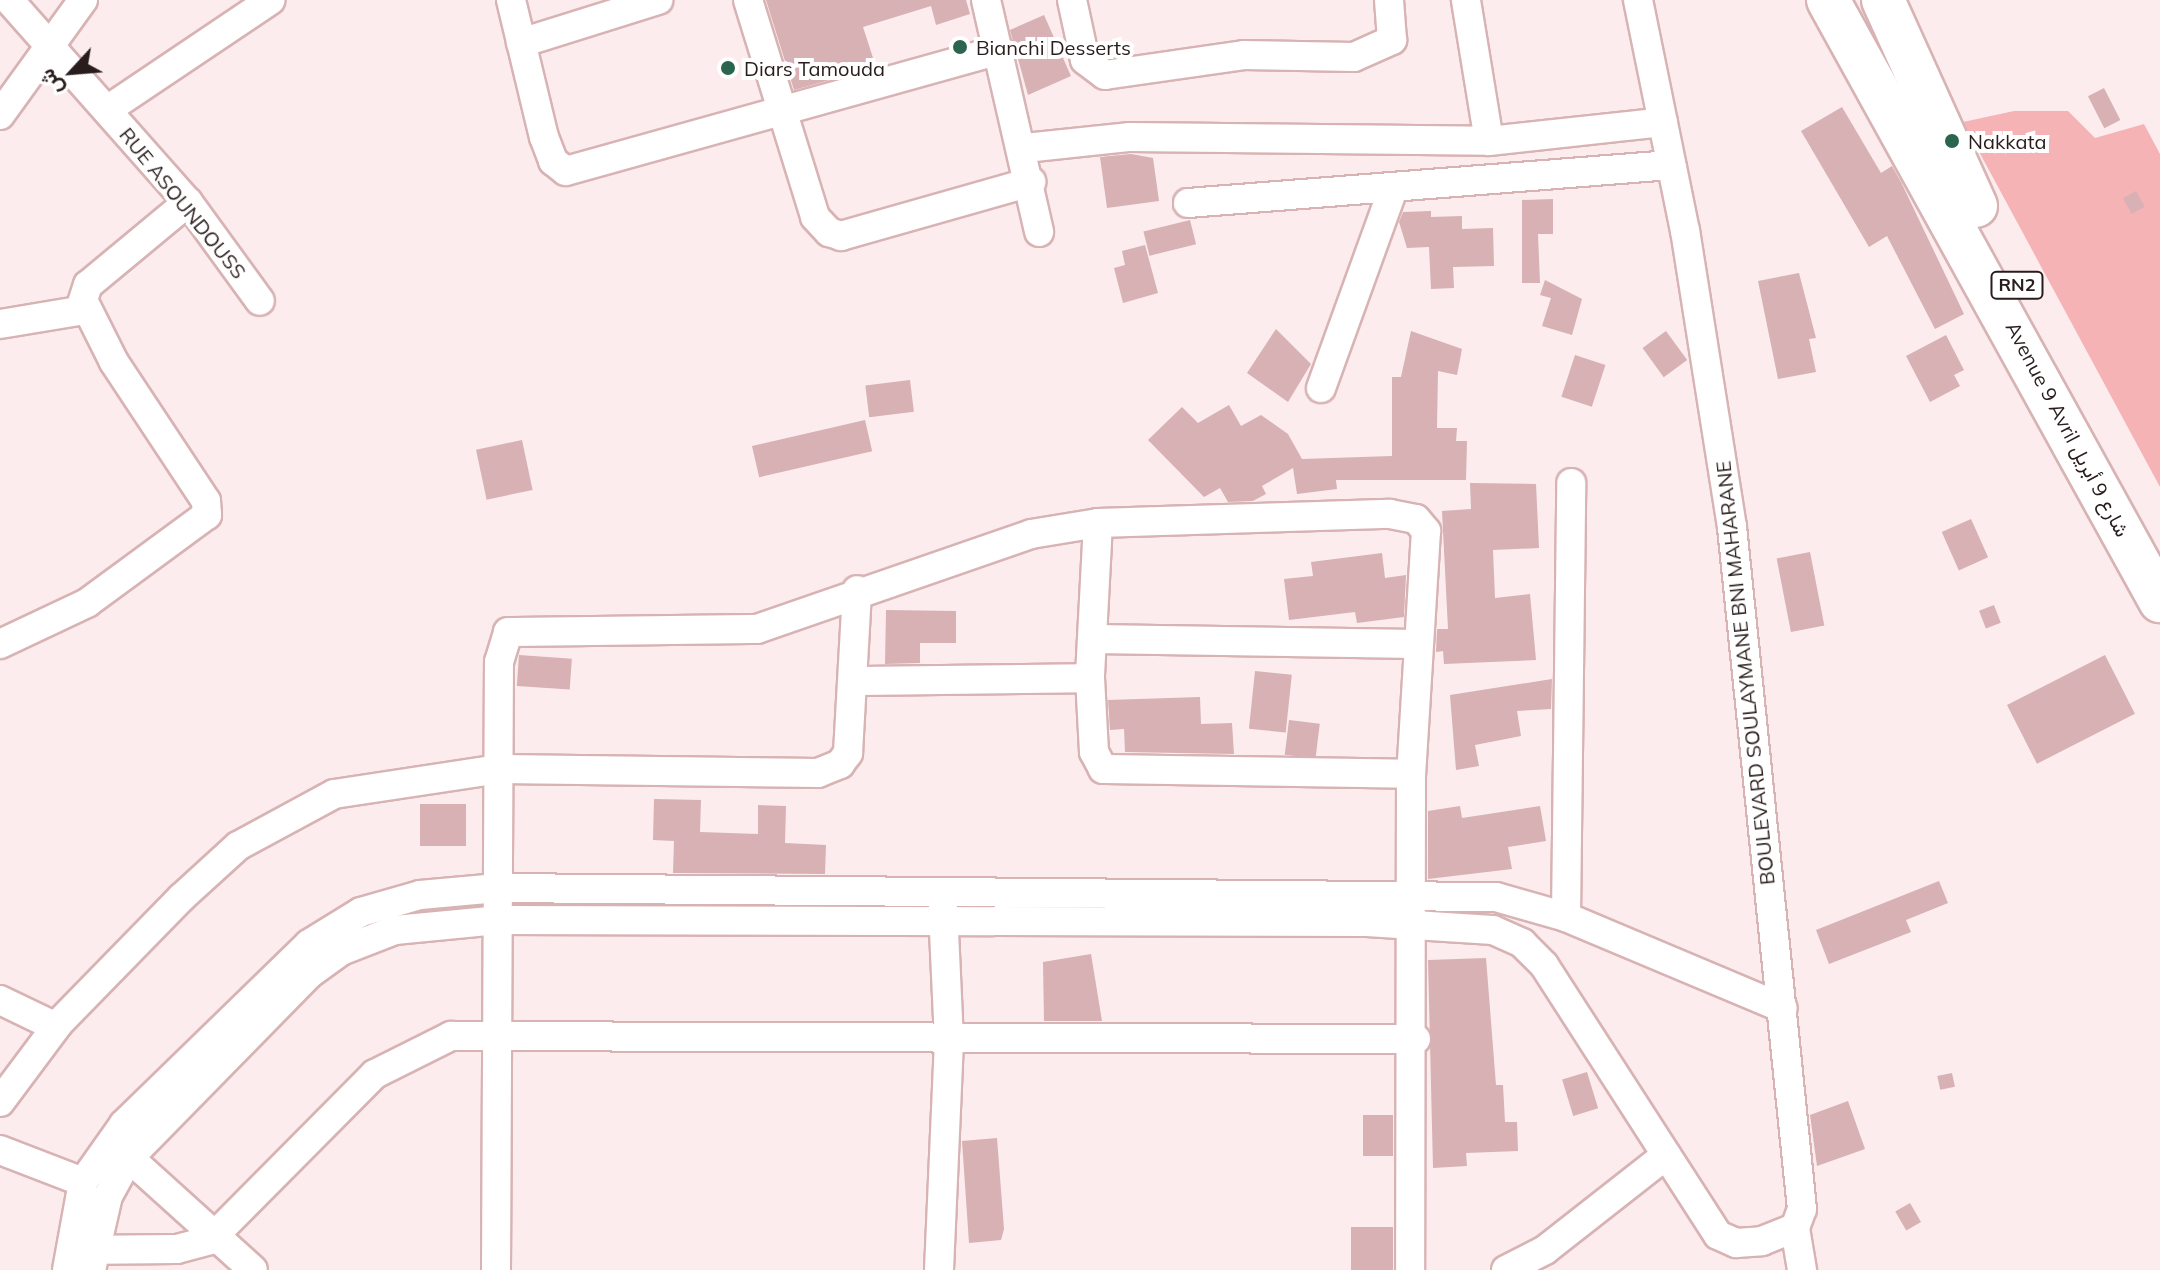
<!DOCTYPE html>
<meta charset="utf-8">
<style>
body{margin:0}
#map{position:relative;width:2160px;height:1270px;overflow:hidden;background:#fceced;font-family:Mulish,Vazirmatn,sans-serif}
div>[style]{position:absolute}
.green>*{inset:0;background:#f6b3b5}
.building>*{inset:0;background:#d7b1b3;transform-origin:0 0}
.roads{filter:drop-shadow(2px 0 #d8b3b4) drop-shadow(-2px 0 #d8b3b4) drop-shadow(0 2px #d8b3b4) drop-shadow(0 -2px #d8b3b4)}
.minor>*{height:28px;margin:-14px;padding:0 14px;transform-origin:14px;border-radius:14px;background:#fff}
.highway>*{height:42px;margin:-21px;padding:0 21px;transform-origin:21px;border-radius:21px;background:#fff}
.dots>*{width:22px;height:22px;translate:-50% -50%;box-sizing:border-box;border:4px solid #fff;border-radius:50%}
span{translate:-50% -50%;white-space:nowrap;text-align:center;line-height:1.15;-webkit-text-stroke:8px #fff;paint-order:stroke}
.shield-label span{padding:2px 6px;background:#fff;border:2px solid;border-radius:6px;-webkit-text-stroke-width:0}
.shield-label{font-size:18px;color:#291c1c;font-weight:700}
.poi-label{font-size:20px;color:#291c1c}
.left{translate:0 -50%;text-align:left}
.street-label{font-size:20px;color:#291c1c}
.north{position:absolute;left:32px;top:32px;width:80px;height:80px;-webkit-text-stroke:6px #fff;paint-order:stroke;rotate:244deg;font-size:22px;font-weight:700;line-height:32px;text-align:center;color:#291c1c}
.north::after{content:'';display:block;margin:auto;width:28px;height:36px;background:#291c1c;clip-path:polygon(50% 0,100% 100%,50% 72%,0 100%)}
</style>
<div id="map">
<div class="green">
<i style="clip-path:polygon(2014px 111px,2068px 111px,2095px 138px,2144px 124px,2160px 154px,2160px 487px,1963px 122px)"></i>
</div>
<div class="building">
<i style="clip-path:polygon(766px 0,966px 0,970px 14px,936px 25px,931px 6px,863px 27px,876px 67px,794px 90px)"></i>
<i style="clip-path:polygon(1044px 15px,1071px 76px,1028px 95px,1010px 30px)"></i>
<i style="left:2104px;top:88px;width:36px;height:18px;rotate:63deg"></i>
<i style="clip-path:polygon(1842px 107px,1881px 173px,1892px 166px,1901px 182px,1964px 314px,1935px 329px,1887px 236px,1869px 247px,1801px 131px)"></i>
<i style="clip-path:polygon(1131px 154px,1153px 158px,1159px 201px,1107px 208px,1100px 157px)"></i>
<i style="left:2136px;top:191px;width:18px;height:15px;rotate:61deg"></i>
<i style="clip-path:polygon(1553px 199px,1553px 234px,1538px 234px,1540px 283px,1522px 283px,1522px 200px)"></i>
<i style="clip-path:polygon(1431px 211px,1431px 217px,1462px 216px,1462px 229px,1493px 228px,1494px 266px,1453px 267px,1454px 288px,1431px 289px,1429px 247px,1407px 248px,1399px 222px,1403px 212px)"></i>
<i style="left:1190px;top:220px;width:25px;height:48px;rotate:76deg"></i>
<i style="clip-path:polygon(1145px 245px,1158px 293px,1123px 303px,1114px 268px,1125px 265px,1122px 251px)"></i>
<i style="clip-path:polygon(1799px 273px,1816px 338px,1809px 339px,1816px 372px,1778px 379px,1758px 281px)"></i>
<i style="clip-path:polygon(1545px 280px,1582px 299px,1572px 335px,1542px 326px,1551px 298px,1540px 295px)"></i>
<i style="clip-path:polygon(1276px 329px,1311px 364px,1288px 402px,1247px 373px)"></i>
<i style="clip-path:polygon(1411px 331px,1462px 349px,1457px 375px,1438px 371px,1437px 428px,1457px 428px,1456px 441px,1467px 441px,1466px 480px,1336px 480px,1337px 489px,1297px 494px,1293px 468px,1262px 486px,1266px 494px,1253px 501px,1228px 502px,1220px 488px,1204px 497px,1148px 440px,1182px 407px,1198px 423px,1229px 405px,1241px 426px,1261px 415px,1288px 434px,1302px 459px,1392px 456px,1392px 377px,1401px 377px)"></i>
<i style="left:1666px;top:331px;width:36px;height:29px;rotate:54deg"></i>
<i style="clip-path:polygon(1946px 335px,1964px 370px,1954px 375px,1960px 386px,1930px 402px,1906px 356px)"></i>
<i style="left:1575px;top:355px;width:32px;height:44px;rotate:18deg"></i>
<i style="left:910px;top:380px;width:32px;height:45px;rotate:83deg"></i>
<i style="left:865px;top:420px;width:32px;height:116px;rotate:77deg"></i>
<i style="left:522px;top:440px;width:51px;height:47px;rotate:78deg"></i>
<i style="clip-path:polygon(1470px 483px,1536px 484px,1539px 548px,1493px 550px,1495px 598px,1530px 594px,1536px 660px,1444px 664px,1443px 651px,1436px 652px,1437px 629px,1448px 629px,1442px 511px,1471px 509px)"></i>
<i style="left:1971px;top:519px;width:42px;height:32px;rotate:66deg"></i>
<i style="left:1810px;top:552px;width:75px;height:34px;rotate:79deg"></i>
<i style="clip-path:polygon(1382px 553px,1385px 578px,1406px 575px,1404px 617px,1357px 623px,1355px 612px,1289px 620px,1284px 579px,1313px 576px,1311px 562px)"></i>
<i style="left:1994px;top:605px;width:19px;height:16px;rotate:69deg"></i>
<i style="clip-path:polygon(886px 610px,956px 611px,956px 643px,920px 643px,920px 663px,885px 664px)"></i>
<i style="left:519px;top:655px;width:53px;height:31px;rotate:4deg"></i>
<i style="left:2105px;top:655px;width:66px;height:110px;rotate:63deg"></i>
<i style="left:1255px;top:671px;width:37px;height:58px;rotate:6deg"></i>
<i style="clip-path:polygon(1552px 679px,1551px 709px,1517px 711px,1521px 736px,1475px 745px,1479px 766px,1456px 770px,1450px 695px)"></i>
<i style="clip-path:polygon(1200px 697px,1201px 724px,1232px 723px,1234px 754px,1125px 752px,1124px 729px,1110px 730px,1108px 700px)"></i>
<i style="left:1289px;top:720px;width:31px;height:35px;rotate:7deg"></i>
<i style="clip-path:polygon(654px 799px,701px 800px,700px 832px,758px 834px,758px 805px,786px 806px,785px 843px,826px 845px,825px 874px,673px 873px,674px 841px,653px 840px)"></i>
<i style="left:420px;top:804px;width:46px;height:42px"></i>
<i style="clip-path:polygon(1460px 806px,1462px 818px,1540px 806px,1546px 841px,1508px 847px,1512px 869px,1428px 879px,1428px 811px)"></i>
<i style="clip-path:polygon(1939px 881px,1948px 903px,1906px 920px,1911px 932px,1829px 964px,1816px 930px)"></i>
<i style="clip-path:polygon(1091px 954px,1102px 1021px,1044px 1021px,1043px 962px)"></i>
<i style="clip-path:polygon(1486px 958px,1496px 1085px,1503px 1085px,1505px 1122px,1517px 1122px,1518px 1151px,1466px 1153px,1467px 1166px,1433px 1168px,1428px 960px)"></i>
<i style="left:1587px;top:1072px;width:38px;height:26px;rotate:73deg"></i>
<i style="left:1952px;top:1073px;width:14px;height:15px;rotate:78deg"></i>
<i style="clip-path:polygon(1848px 1101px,1865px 1149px,1817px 1166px,1810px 1115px)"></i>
<i style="left:1363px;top:1115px;width:30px;height:41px"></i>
<i style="clip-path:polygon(997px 1138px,1004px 1229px,1001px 1240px,969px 1243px,962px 1141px)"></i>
<i style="left:1910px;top:1203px;width:22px;height:17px;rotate:60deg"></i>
<i style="left:1393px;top:1227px;width:43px;height:42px;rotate:90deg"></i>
</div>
<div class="roads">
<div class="minor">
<i style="left:9px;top:0;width:270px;rotate:48.5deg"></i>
<i style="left:188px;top:202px;width:122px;rotate:54deg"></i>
<i style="left:511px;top:0;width:141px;rotate:76.5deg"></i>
<i style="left:544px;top:137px;width:26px;rotate:69deg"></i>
<i style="left:553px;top:161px;width:16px;rotate:38deg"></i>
<i style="left:566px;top:171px;width:450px;rotate:-15.6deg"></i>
<i style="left:748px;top:0;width:227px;rotate:72.8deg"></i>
<i style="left:815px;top:217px;width:21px;rotate:47deg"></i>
<i style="left:829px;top:232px;width:13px;rotate:18deg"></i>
<i style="left:841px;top:236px;width:198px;rotate:-15.9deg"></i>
<i style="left:986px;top:0;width:238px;rotate:77.1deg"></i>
<i style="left:1072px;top:0;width:61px;rotate:77.8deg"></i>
<i style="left:1085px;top:60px;width:25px;rotate:37deg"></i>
<i style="left:1105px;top:75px;width:140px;rotate:-8.2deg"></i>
<i style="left:1244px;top:55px;width:110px;rotate:1deg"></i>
<i style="left:1354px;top:57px;width:42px;rotate:-24.1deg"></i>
<i style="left:1392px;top:40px;width:40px;rotate:-94.3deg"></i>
<i style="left:521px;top:43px;width:144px;rotate:-17.4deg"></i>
<i style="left:107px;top:110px;width:197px;rotate:-33.9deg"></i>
<i style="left:0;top:115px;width:142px;rotate:-54.2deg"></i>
<i style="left:1489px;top:141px;width:175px;rotate:-6.2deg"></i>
<i style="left:1025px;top:148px;width:106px;rotate:-6deg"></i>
<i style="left:1130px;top:137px;width:359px;rotate:0.6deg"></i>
<i style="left:1489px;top:141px;width:143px;rotate:-99.3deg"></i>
<i style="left:1188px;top:203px;width:485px;rotate:-4.5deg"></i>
<i style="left:0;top:324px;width:86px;rotate:-9.4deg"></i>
<i style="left:1321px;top:388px;width:208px;rotate:-70.1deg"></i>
<i style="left:1098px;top:523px;width:155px;rotate:93deg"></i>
<i style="left:1090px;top:678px;width:74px;rotate:86.9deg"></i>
<i style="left:1094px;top:752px;width:19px;rotate:62deg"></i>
<i style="left:1103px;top:769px;width:308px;rotate:0.9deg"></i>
<i style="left:1092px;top:639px;width:326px;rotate:0.9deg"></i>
<i style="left:0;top:644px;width:96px;rotate:-25.2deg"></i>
<i style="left:87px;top:603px;width:149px;rotate:-36.3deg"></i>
<i style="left:207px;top:515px;width:14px;rotate:-94deg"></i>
<i style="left:206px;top:501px;width:167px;rotate:-123.5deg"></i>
<i style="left:114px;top:362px;width:69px;rotate:-116.6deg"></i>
<i style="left:83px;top:300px;width:16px;rotate:-72deg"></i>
<i style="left:88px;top:285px;width:130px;rotate:-39.7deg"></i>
<i style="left:854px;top:681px;width:236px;rotate:-0.7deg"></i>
<i style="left:1566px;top:917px;width:434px;rotate:-89.3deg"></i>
<i style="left:0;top:1000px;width:62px;rotate:25.7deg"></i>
<i style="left:0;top:1102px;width:99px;rotate:-53.2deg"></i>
<i style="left:59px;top:1023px;width:175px;rotate:-45.7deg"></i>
<i style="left:181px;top:898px;width:77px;rotate:-42.4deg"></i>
<i style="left:238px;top:846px;width:109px;rotate:-28.4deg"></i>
<i style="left:334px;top:794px;width:168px;rotate:-8.6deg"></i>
<i style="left:500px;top:769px;width:318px;rotate:0.7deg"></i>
<i style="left:818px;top:773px;width:24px;rotate:-22deg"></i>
<i style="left:840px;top:764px;width:14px;rotate:-54deg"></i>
<i style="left:848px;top:753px;width:163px;rotate:-86.8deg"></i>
<i style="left:117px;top:1147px;width:183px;rotate:42.1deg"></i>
<i style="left:0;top:1150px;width:89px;rotate:21.1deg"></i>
<i style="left:1795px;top:1228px;width:43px;rotate:80.5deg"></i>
<i style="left:74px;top:1250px;width:103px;rotate:-0.6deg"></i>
<i style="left:177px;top:1249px;width:34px;rotate:-15deg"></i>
<i style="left:210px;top:1240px;width:234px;rotate:-45.2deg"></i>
<i style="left:375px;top:1074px;width:85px;rotate:-26.6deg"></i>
<i style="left:451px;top:1036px;width:965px;rotate:0.18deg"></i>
<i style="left:67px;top:1270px;width:89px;rotate:-79.7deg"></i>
<i style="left:83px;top:1182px;width:71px;rotate:-54.7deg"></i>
<i style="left:124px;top:1124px;width:258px;rotate:-44.2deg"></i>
<i style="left:309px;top:944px;width:61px;rotate:-31.6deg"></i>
<i style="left:361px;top:912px;width:61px;rotate:-16.1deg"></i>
<i style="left:420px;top:895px;width:78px;rotate:-5.1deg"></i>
<i style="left:498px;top:888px;width:998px;rotate:0.52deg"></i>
<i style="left:1496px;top:897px;width:73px;rotate:15.9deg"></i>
<i style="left:1566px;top:917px;width:235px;rotate:22.8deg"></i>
<i style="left:91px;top:1270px;width:76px;rotate:-77.1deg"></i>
<i style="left:108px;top:1196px;width:43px;rotate:-61.1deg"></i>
<i style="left:129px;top:1158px;width:256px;rotate:-45.6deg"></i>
<i style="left:308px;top:975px;width:41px;rotate:-36deg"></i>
<i style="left:341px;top:951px;width:58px;rotate:-21.3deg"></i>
<i style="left:395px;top:930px;width:103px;rotate:-5.5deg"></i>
<i style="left:498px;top:920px;width:869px;rotate:0.13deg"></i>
<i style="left:1367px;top:922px;width:126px;rotate:3.6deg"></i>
<i style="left:1493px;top:930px;width:32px;rotate:24deg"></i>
<i style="left:1522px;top:943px;width:31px;rotate:45deg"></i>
<i style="left:1544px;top:965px;width:321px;rotate:57.2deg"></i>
<i style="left:1718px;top:1235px;width:20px;rotate:24deg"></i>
<i style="left:1736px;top:1243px;width:26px;rotate:-4deg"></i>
<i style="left:1762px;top:1241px;width:35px;rotate:-22deg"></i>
<i style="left:1795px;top:1228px;width:20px;rotate:-70deg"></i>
<i style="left:1802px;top:1209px;width:686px;rotate:-95.86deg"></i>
<i style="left:1732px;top:527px;width:300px;rotate:-99deg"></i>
<i style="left:1685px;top:231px;width:236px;rotate:-101.5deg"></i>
<i style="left:496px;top:1270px;width:608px;rotate:-89.72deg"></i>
<i style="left:499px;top:662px;width:31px;rotate:-73deg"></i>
<i style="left:508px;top:632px;width:249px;rotate:-0.7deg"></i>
<i style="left:757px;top:629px;width:290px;rotate:-19.1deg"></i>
<i style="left:1031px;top:534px;width:68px;rotate:-9.3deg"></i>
<i style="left:1098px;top:523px;width:292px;rotate:-1.8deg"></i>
<i style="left:1390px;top:514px;width:26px;rotate:11deg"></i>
<i style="left:1416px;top:519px;width:16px;rotate:50deg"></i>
<i style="left:1426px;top:531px;width:243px;rotate:93.5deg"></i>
<i style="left:1411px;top:774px;width:496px;rotate:90.1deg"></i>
<i style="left:939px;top:1270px;width:229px;rotate:-87.5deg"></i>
<i style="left:949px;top:1041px;width:134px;rotate:-92.6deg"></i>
<i style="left:1506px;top:1270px;width:44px;rotate:-27.1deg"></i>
<i style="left:1545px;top:1250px;width:154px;rotate:-38.1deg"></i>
</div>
<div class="highway">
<i style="left:1828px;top:0;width:687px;rotate:61.08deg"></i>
<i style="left:1883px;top:0;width:226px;rotate:65.7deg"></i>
</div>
</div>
<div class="dots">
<i style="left:960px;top:47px;background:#2c654d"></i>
<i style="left:728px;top:68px;background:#2c654d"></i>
<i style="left:1952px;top:141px;background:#2c654d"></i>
</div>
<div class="shield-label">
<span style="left:2017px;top:285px">RN2</span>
</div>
<div class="poi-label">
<span class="left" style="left:976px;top:47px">Bianchi Desserts</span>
<span class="left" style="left:744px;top:68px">Diars Tamouda</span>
<span class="left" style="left:1968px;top:141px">Nakkata</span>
</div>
<div class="street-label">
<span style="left:183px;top:203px;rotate:51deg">RUE ASOUNDOUSS</span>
<span style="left:2068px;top:429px;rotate:62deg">Avenue 9 Avril شارع 9 أبريل</span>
<span style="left:1745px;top:673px;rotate:-96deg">BOULEVARD SOULAYMANE BNI MAHARANE</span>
</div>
<div class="north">ش</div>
</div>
